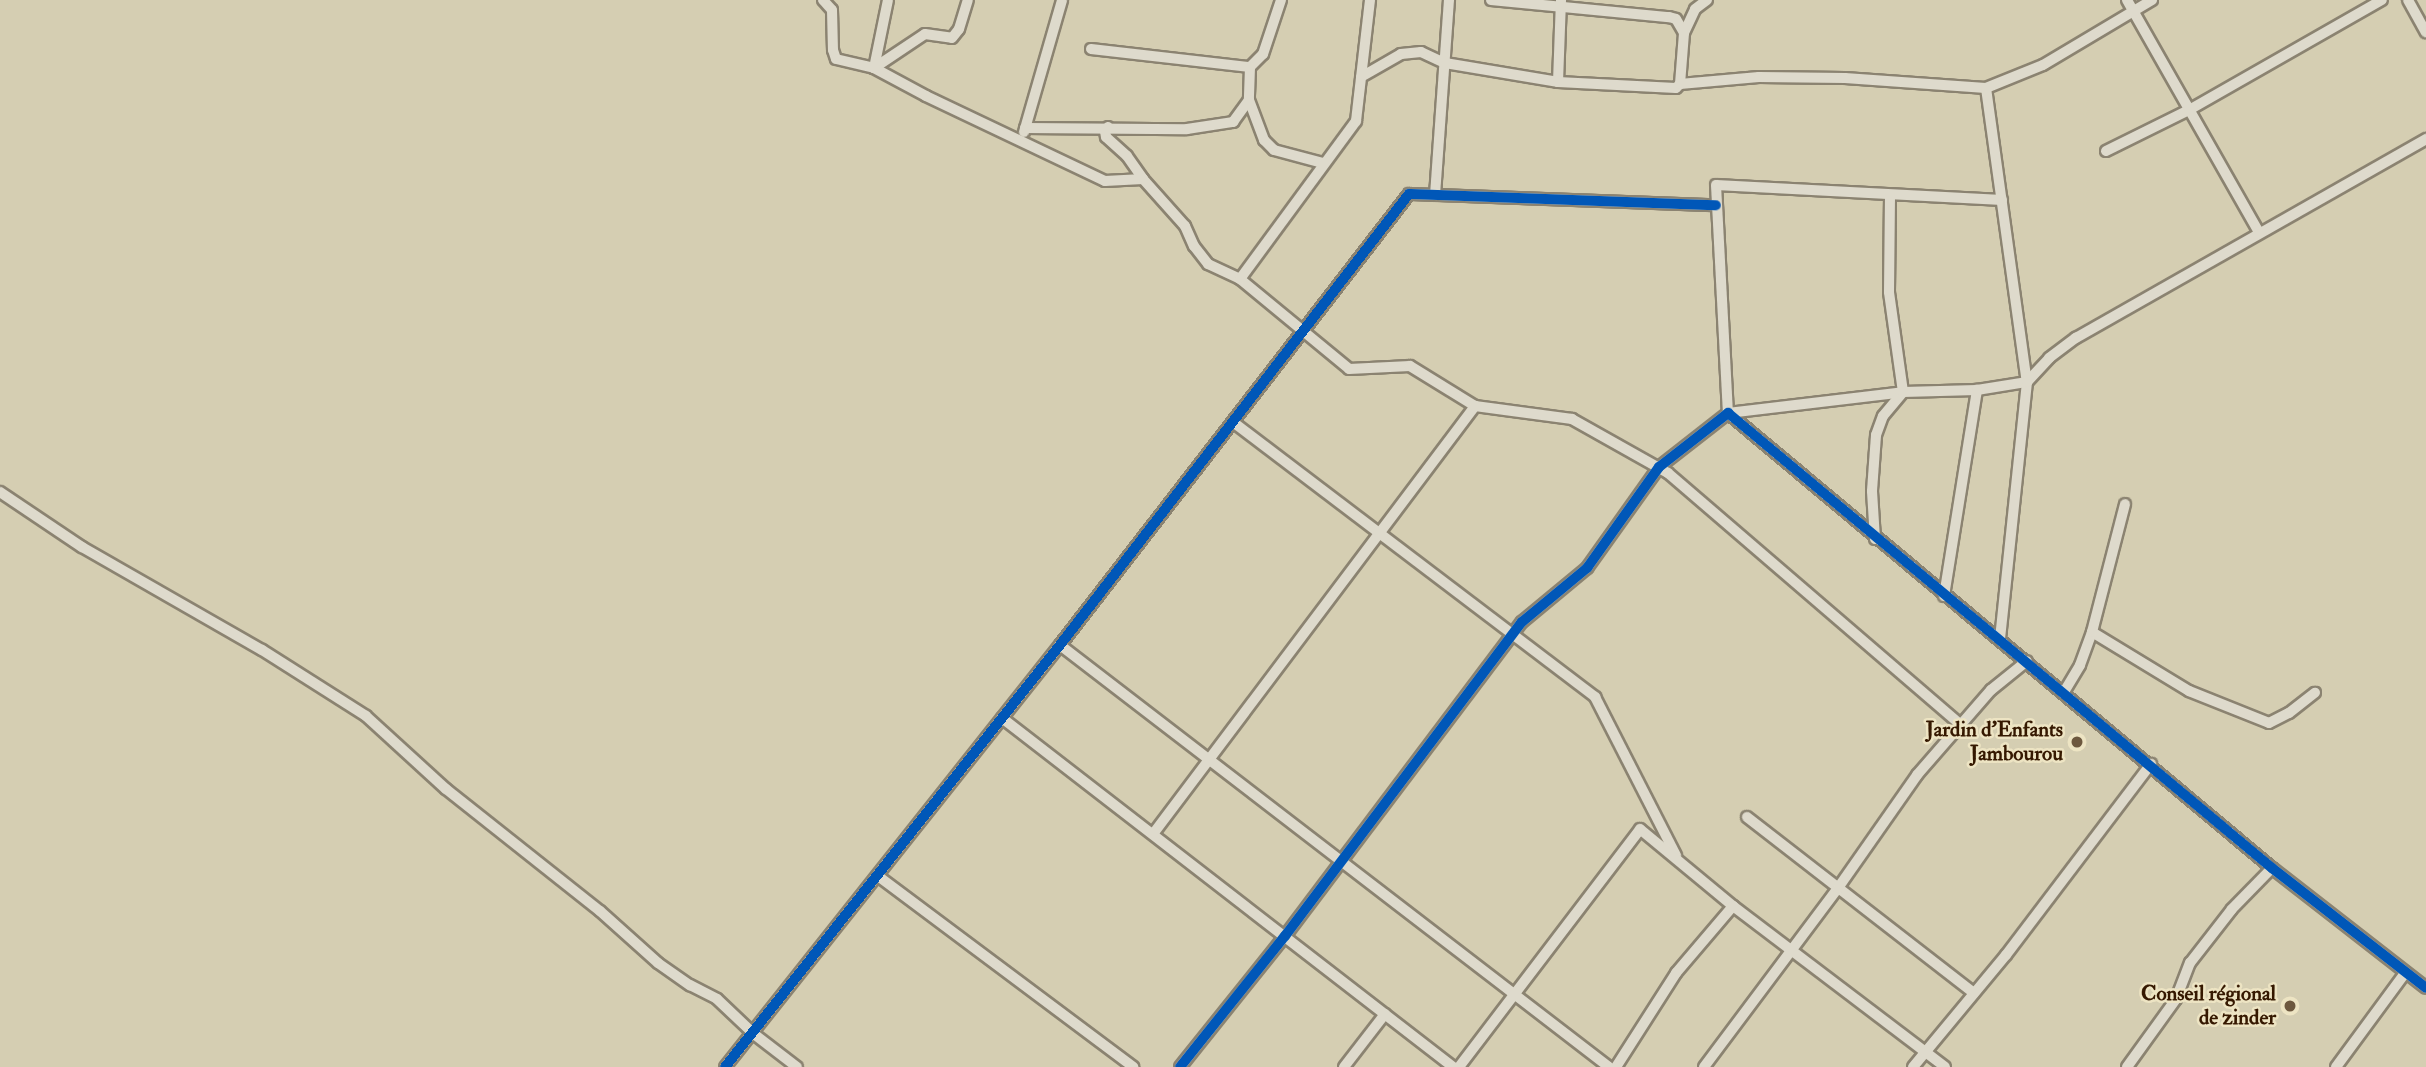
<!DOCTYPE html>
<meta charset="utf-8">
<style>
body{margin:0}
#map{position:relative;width:2426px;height:1067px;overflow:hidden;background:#d5ceb2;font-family:"IM FELL Double Pica",serif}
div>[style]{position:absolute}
.roads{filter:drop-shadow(2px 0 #8b8371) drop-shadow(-2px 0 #8b8371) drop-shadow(0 2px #8b8371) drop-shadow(0 -2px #8b8371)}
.street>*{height:10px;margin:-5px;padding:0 5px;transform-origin:5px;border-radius:5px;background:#dedacc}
.cycleway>*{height:10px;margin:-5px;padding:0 5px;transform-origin:5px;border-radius:5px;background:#0057b8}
.dots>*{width:19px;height:19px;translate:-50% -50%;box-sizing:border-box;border:4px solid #ede4c3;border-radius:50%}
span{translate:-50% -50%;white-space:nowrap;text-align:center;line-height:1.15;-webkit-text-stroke:5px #ede4c3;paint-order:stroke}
.poi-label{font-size:21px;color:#351800;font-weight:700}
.right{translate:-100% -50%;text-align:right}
</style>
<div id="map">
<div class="roads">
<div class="street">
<i style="left:823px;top:0;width:13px;rotate:48deg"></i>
<i style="left:832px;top:10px;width:40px;rotate:88.6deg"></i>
<i style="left:833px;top:50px;width:9px;rotate:72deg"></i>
<i style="left:836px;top:59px;width:39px;rotate:13deg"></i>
<i style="left:874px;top:68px;width:59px;rotate:28.3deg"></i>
<i style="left:926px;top:96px;width:198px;rotate:25.4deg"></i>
<i style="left:1105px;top:181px;width:38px;rotate:-3deg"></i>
<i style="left:1143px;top:179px;width:63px;rotate:48.2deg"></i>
<i style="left:1185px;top:226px;width:22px;rotate:66deg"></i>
<i style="left:1194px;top:246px;width:23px;rotate:52deg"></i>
<i style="left:1208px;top:264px;width:35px;rotate:25deg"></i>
<i style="left:1240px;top:279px;width:141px;rotate:39.5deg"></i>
<i style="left:1349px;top:369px;width:61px;rotate:-2.8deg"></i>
<i style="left:1410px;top:366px;width:76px;rotate:31.6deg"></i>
<i style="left:1281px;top:0;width:57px;rotate:108.4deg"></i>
<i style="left:1263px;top:54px;width:18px;rotate:135deg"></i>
<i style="left:1250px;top:67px;width:33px;rotate:92deg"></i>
<i style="left:1249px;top:100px;width:43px;rotate:69.4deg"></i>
<i style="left:1264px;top:140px;width:14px;rotate:45deg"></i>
<i style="left:1274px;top:150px;width:51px;rotate:14.9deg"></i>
<i style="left:1491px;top:0;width:179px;rotate:5.5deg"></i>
<i style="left:1669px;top:17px;width:7px;rotate:16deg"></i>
<i style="left:1676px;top:19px;width:16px;rotate:60deg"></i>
<i style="left:2127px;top:0;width:267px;rotate:60.4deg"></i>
<i style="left:2408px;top:0;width:37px;rotate:61deg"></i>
<i style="left:1091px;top:49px;width:160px;rotate:6.5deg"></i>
<i style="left:874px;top:68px;width:61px;rotate:-33.7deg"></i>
<i style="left:925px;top:34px;width:27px;rotate:8deg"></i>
<i style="left:952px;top:38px;width:11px;rotate:-52deg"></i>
<i style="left:959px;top:29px;width:30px;rotate:-73deg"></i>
<i style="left:874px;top:68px;width:69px;rotate:-78.4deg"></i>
<i style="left:1361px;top:77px;width:46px;rotate:-29.9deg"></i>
<i style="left:1401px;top:54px;width:20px;rotate:-6deg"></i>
<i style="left:1421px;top:52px;width:26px;rotate:25deg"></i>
<i style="left:1445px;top:63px;width:115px;rotate:9.5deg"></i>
<i style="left:1558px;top:82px;width:118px;rotate:2.9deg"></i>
<i style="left:1676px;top:88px;width:6px;rotate:-45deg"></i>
<i style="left:1680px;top:84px;width:51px;rotate:-85.5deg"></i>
<i style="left:1684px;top:33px;width:26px;rotate:-65deg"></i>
<i style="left:1695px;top:9px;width:15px;rotate:-37deg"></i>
<i style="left:1558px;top:82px;width:82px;rotate:-87.9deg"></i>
<i style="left:1680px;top:84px;width:79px;rotate:-5.1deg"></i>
<i style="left:1759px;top:77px;width:86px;rotate:0.7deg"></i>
<i style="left:1845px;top:78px;width:141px;rotate:4.1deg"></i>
<i style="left:1986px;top:88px;width:61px;rotate:-22deg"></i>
<i style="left:2043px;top:65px;width:127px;rotate:-30.8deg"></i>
<i style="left:1986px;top:88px;width:297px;rotate:82.1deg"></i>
<i style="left:2027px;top:382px;width:259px;rotate:96deg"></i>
<i style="left:1108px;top:127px;width:5px;rotate:127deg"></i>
<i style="left:1105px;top:131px;width:6px;rotate:81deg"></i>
<i style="left:1106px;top:137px;width:28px;rotate:42deg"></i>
<i style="left:1127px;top:156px;width:28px;rotate:55deg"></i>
<i style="left:1025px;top:128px;width:162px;rotate:0.4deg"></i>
<i style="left:1187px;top:129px;width:47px;rotate:-8.7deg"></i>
<i style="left:1233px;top:122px;width:27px;rotate:-54deg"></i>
<i style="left:1024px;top:132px;width:137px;rotate:-73.9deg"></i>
<i style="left:2106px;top:151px;width:93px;rotate:-26.3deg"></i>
<i style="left:2189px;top:110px;width:222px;rotate:-29.7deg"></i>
<i style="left:1435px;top:195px;width:196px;rotate:-85.9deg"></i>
<i style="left:2002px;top:200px;width:286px;rotate:-177deg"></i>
<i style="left:1716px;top:185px;width:228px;rotate:87deg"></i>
<i style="left:1728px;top:413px;width:176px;rotate:-6.8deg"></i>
<i style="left:1903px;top:392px;width:74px;rotate:-1.5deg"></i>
<i style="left:1977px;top:390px;width:51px;rotate:-9.1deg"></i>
<i style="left:2027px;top:382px;width:33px;rotate:-47deg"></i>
<i style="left:2049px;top:358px;width:34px;rotate:-37deg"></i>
<i style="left:2076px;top:338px;width:403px;rotate:-29.6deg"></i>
<i style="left:1240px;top:279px;width:196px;rotate:-53.7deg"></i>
<i style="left:1356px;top:121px;width:122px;rotate:-83.4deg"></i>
<i style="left:1233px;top:422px;width:455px;rotate:37.2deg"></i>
<i style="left:1595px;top:697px;width:178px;rotate:62.9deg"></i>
<i style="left:0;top:492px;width:99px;rotate:33.9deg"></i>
<i style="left:82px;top:547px;width:207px;rotate:29.8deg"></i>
<i style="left:262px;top:650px;width:123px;rotate:32.4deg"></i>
<i style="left:366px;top:716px;width:108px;rotate:42.4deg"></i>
<i style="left:446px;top:789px;width:196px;rotate:38.4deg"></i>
<i style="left:600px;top:911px;width:78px;rotate:41.9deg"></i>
<i style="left:658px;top:963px;width:39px;rotate:35deg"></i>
<i style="left:690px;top:985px;width:30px;rotate:27deg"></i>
<i style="left:717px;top:999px;width:51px;rotate:43.4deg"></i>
<i style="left:754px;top:1034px;width:54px;rotate:37.5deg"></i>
<i style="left:1875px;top:539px;width:48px;rotate:-93.6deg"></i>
<i style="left:1872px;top:491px;width:56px;rotate:-85.9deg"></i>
<i style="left:1876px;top:435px;width:20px;rotate:-70deg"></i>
<i style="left:1883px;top:416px;width:31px;rotate:-50deg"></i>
<i style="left:1903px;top:392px;width:101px;rotate:-98deg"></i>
<i style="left:1889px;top:292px;width:96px;rotate:-89.4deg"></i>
<i style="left:1944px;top:596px;width:209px;rotate:-80.9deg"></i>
<i style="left:2092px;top:632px;width:114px;rotate:31.3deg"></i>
<i style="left:2189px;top:691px;width:86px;rotate:21.8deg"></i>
<i style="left:2269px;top:723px;width:22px;rotate:-27deg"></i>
<i style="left:2289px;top:713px;width:33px;rotate:-38deg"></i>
<i style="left:1060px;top:645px;width:692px;rotate:37.55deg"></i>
<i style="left:2064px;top:692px;width:31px;rotate:-59deg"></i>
<i style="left:2080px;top:665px;width:35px;rotate:-70deg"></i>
<i style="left:2092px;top:632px;width:132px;rotate:-75.5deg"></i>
<i style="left:1002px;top:718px;width:570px;rotate:37.73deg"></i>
<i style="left:1747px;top:817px;width:287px;rotate:37.8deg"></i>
<i style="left:1153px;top:834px;width:536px;rotate:-53.04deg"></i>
<i style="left:1475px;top:406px;width:98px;rotate:7.6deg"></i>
<i style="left:1572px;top:419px;width:110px;rotate:29.4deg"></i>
<i style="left:1668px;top:473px;width:385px;rotate:40.7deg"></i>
<i style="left:878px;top:876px;width:319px;rotate:36.8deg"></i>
<i style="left:725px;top:1067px;width:539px;rotate:-51.56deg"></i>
<i style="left:1060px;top:645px;width:570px;rotate:-52.27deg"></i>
<i style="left:1409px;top:194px;width:307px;rotate:2.1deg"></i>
<i style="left:1180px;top:1067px;width:168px;rotate:-51.3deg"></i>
<i style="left:1285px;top:936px;width:393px;rotate:-53deg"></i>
<i style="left:1522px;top:622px;width:85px;rotate:-39.7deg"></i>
<i style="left:1587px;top:568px;width:124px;rotate:-54.5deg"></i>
<i style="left:1659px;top:467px;width:88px;rotate:-38deg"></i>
<i style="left:1728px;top:413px;width:709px;rotate:39.91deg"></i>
<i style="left:2272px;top:868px;width:195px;rotate:37.9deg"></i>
<i style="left:1344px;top:1067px;width:67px;rotate:-52.3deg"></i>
<i style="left:1459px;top:1067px;width:299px;rotate:-52.7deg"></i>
<i style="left:1640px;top:829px;width:121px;rotate:39.6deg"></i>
<i style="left:1733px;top:906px;width:266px;rotate:37.2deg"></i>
<i style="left:1616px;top:1067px;width:112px;rotate:-57.4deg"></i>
<i style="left:1676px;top:973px;width:88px;rotate:-49.6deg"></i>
<i style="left:1704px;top:1067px;width:224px;rotate:-53.2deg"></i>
<i style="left:1838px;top:888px;width:138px;rotate:-55deg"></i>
<i style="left:1917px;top:775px;width:113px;rotate:-49deg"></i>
<i style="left:1991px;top:690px;width:46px;rotate:-38.9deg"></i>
<i style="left:1913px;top:1067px;width:146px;rotate:-50.3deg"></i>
<i style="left:2006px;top:955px;width:240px;rotate:-52.8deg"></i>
<i style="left:2127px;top:1067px;width:84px;rotate:-54.2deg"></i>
<i style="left:2176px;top:999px;width:39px;rotate:-69deg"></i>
<i style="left:2190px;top:963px;width:68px;rotate:-52.1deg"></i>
<i style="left:2232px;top:909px;width:57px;rotate:-45.7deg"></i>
<i style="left:2336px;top:1067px;width:117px;rotate:-53.7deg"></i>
</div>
</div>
<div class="cycleway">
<i style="left:725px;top:1067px;width:539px;rotate:-51.56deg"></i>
<i style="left:1060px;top:645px;width:570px;rotate:-52.27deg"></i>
<i style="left:1409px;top:194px;width:307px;rotate:2.1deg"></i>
<i style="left:1180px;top:1067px;width:168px;rotate:-51.3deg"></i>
<i style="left:1285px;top:936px;width:393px;rotate:-53deg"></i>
<i style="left:1522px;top:622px;width:85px;rotate:-39.7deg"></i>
<i style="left:1587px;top:568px;width:124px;rotate:-54.5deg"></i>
<i style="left:1659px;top:467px;width:88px;rotate:-38deg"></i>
<i style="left:1728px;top:413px;width:709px;rotate:39.91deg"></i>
<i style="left:2272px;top:868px;width:195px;rotate:37.9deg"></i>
</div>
<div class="dots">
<i style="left:2077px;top:742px;background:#6d583e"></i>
<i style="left:2290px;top:1006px;background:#6d583e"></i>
</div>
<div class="poi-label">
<span class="right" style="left:2063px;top:742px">Jardin d'Enfants<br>Jambourou</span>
<span class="right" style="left:2276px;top:1006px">Conseil régional<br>de zinder</span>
</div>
</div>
